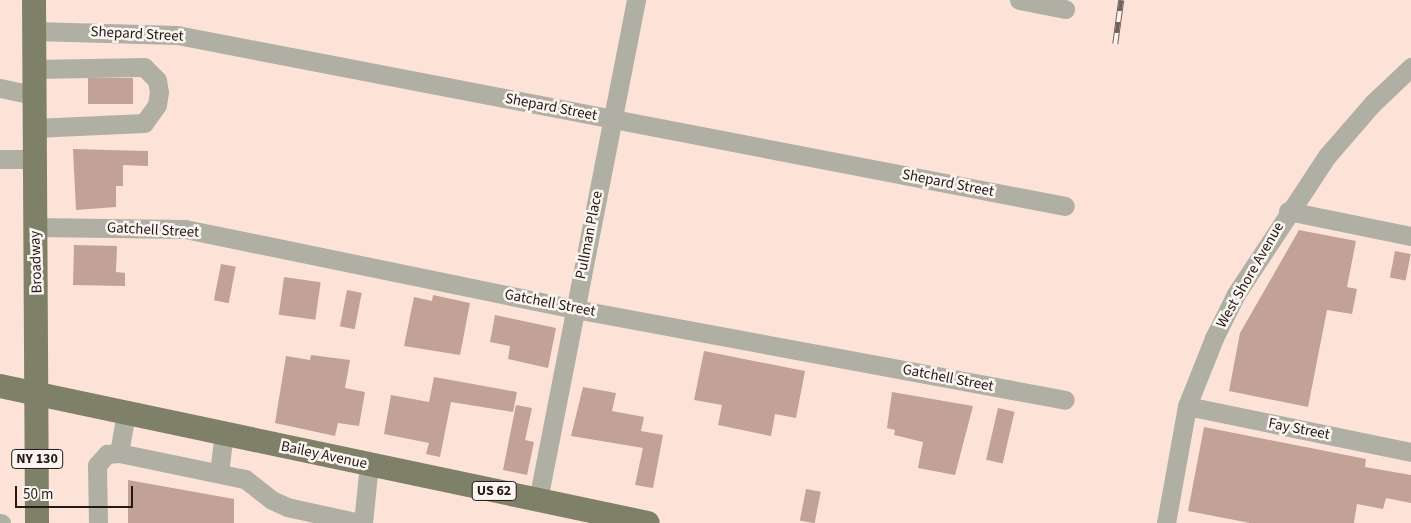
<!DOCTYPE html>
<style>
body{margin:0}
#map{position:relative;width:1411px;height:523px;overflow:hidden;background:#fde3d7;font-family:"Source Sans 3",sans-serif}
div>[style]{position:absolute}
.building>*{inset:0;background:#c2a196;transform-origin:0 0}
.minor>*{height:19px;margin:-9.5px;padding:0 9.5px;transform-origin:9.5px;border-radius:9.5px;background:#afb0a3}
.major>*{height:24px;margin:-12px;padding:0 12px;transform-origin:12px;border-radius:12px;background:#7e8068}
.rail>*{height:5.5px;margin-top:-2.75px;transform-origin:0;background:repeating-linear-gradient(90deg,#fbf5f2 0 11px,#73625b 0 22px);box-sizing:border-box;border-block:1px solid #73625b}
span{translate:-50% -50%;white-space:nowrap;text-align:center;line-height:1.15;-webkit-text-stroke:5px #fbf5f2;paint-order:stroke}
.shield-label span{padding:1px 4px;background:#fbf5f2;border:1px solid;border-radius:4px;-webkit-text-stroke-width:0}
.shield-label{font-size:14px;color:#251914;font-weight:700}
.street-label{font-size:15px;color:#251914}
.scale{position:absolute;left:15px;top:486px;width:118px;height:22px;box-sizing:border-box;border:2px solid #251914;border-top:0;padding-left:6px;font-size:15px;line-height:18px;white-space:nowrap;color:#251914;-webkit-text-stroke:4px #fbf5f2;paint-order:stroke}
</style>
<div id="map">
<div class="building">
<i style="left:133px;top:78px;width:26px;height:45px;rotate:90deg"></i>
<i style="clip-path:polygon(73px 149px,148px 151px,148px 166px,123px 165px,123px 186px,116px 186px,116px 207px,76px 210px)"></i>
<i style="clip-path:polygon(1299px 230px,1356px 241px,1347px 287px,1357px 289px,1352px 314px,1327px 310px,1308px 407px,1229px 391px,1240px 333px)"></i>
<i style="clip-path:polygon(74px 245px,117px 246px,116px 272px,125px 273px,125px 286px,73px 285px)"></i>
<i style="left:1395px;top:251px;width:16px;height:27px;rotate:11deg"></i>
<i style="left:221px;top:264px;width:15px;height:37px;rotate:11deg"></i>
<i style="left:284px;top:277px;width:37px;height:38px;rotate:8deg"></i>
<i style="left:347px;top:290px;width:15px;height:37px;rotate:11deg"></i>
<i style="clip-path:polygon(433px 295px,470px 303px,460px 355px,404px 346px,414px 297px,432px 301px)"></i>
<i style="clip-path:polygon(495px 315px,556px 328px,548px 368px,508px 359px,510px 346px,490px 342px)"></i>
<i style="clip-path:polygon(704px 351px,805px 371px,796px 418px,775px 414px,771px 436px,718px 425px,722px 405px,694px 400px)"></i>
<i style="clip-path:polygon(311px 355px,350px 360px,345px 388px,365px 392px,359px 426px,338px 423px,335px 436px,275px 423px,286px 356px,310px 360px)"></i>
<i style="clip-path:polygon(434px 377px,517px 392px,513px 412px,451px 402px,440px 457px,426px 454px,429px 443px,384px 434px,391px 395px,429px 402px)"></i>
<i style="clip-path:polygon(583px 387px,616px 393px,612px 411px,644px 417px,641px 431px,663px 435px,653px 488px,635px 485px,643px 448px,571px 436px)"></i>
<i style="clip-path:polygon(892px 392px,973px 406px,955px 475px,918px 468px,923px 442px,894px 435px,895px 430px,887px 428px)"></i>
<i style="clip-path:polygon(516px 405px,532px 408px,525px 440px,534px 442px,527px 475px,503px 470px)"></i>
<i style="left:998px;top:408px;width:17px;height:53px;rotate:13deg"></i>
<i style="clip-path:polygon(1204px 427px,1366px 459px,1365px 467px,1411px 475px,1411px 503px,1386px 498px,1383px 509px,1357px 504px,1354px 523px,1250px 523px,1188px 511px)"></i>
<i style="clip-path:polygon(128px 480px,234px 499px,234px 523px,128px 523px)"></i>
<i style="left:806px;top:489px;width:15px;height:32px;rotate:11deg"></i>
</div>
<div class="minor">
<i style="left:1019px;top:0;width:47px;rotate:11.1deg"></i>
<i style="left:34px;top:31px;width:143px;rotate:1.6deg"></i>
<i style="left:177px;top:35px;width:904px;rotate:10.9deg"></i>
<i style="left:34px;top:69px;width:110px;rotate:-1deg"></i>
<i style="left:144px;top:67px;width:18px;rotate:45deg"></i>
<i style="left:157px;top:80px;width:12px;rotate:81deg"></i>
<i style="left:159px;top:92px;width:13px;rotate:99deg"></i>
<i style="left:157px;top:105px;width:22px;rotate:126deg"></i>
<i style="left:144px;top:123px;width:110px;rotate:177.4deg"></i>
<i style="left:0;top:88px;width:35px;rotate:12deg"></i>
<i style="left:0;top:159px;width:34px"></i>
<i style="left:1288px;top:211px;width:126px;rotate:11.5deg"></i>
<i style="left:34px;top:227px;width:151px;rotate:0.8deg"></i>
<i style="left:185px;top:229px;width:398px;rotate:11.6deg"></i>
<i style="left:575px;top:309px;width:498px;rotate:10.5deg"></i>
<i style="left:1187px;top:406px;width:229px;rotate:11.6deg"></i>
<i style="left:119px;top:453px;width:41px;rotate:-80.1deg"></i>
<i style="left:219px;top:473px;width:39px;rotate:-83deg"></i>
<i style="left:538px;top:500px;width:510px;rotate:-78.91deg"></i>
<i style="left:0;top:523px;width:1px"></i>
<i style="left:98px;top:523px;width:58px;rotate:-91deg"></i>
<i style="left:97px;top:465px;width:15px;rotate:-48deg"></i>
<i style="left:107px;top:454px;width:12px;rotate:-5deg"></i>
<i style="left:119px;top:453px;width:129px;rotate:11.7deg"></i>
<i style="left:245px;top:479px;width:34px;rotate:38deg"></i>
<i style="left:272px;top:500px;width:17px;rotate:25deg"></i>
<i style="left:287px;top:507px;width:75px;rotate:12.4deg"></i>
<i style="left:363px;top:523px;width:59px;rotate:-84.2deg"></i>
<i style="left:1166px;top:523px;width:119px;rotate:-79.8deg"></i>
<i style="left:1187px;top:406px;width:73px;rotate:-68.3deg"></i>
<i style="left:1214px;top:338px;width:49px;rotate:-63.4deg"></i>
<i style="left:1236px;top:294px;width:165px;rotate:-56.6deg"></i>
<i style="left:1327px;top:156px;width:69px;rotate:-49.1deg"></i>
<i style="left:1372px;top:104px;width:54px;rotate:-43.5deg"></i>
</div>
<div class="major">
<i style="left:34px;top:0;width:523px;rotate:89.67deg"></i>
<i style="left:0;top:386px;width:662px;rotate:11.94deg"></i>
</div>
<div class="rail">
<i style="left:1115px;top:44px;width:44px;rotate:-82.2deg"></i>
</div>
<div class="shield-label">
<span style="left:37px;top:459px">NY 130</span>
<span style="left:494px;top:491px">US 62</span>
</div>
<div class="street-label">
<span style="left:137px;top:34px;rotate:3deg">Shepard Street</span>
<span style="left:551px;top:107px;rotate:11deg">Shepard Street</span>
<span style="left:948px;top:183px;rotate:11deg">Shepard Street</span>
<span style="left:153px;top:230px;rotate:3deg">Gatchell Street</span>
<span style="left:589px;top:235px;rotate:-79deg">Pullman Place</span>
<span style="left:36px;top:262px;rotate:-92deg">Broadway</span>
<span style="left:1250px;top:275px;rotate:-60deg">West Shore Avenue</span>
<span style="left:550px;top:303px;rotate:11deg">Gatchell Street</span>
<span style="left:948px;top:378px;rotate:11deg">Gatchell Street</span>
<span style="left:1299px;top:429px;rotate:11deg">Fay Street</span>
<span style="left:324px;top:455px;rotate:12deg">Bailey Avenue</span>
</div>
<div class="scale">50 m</div>
</div>
